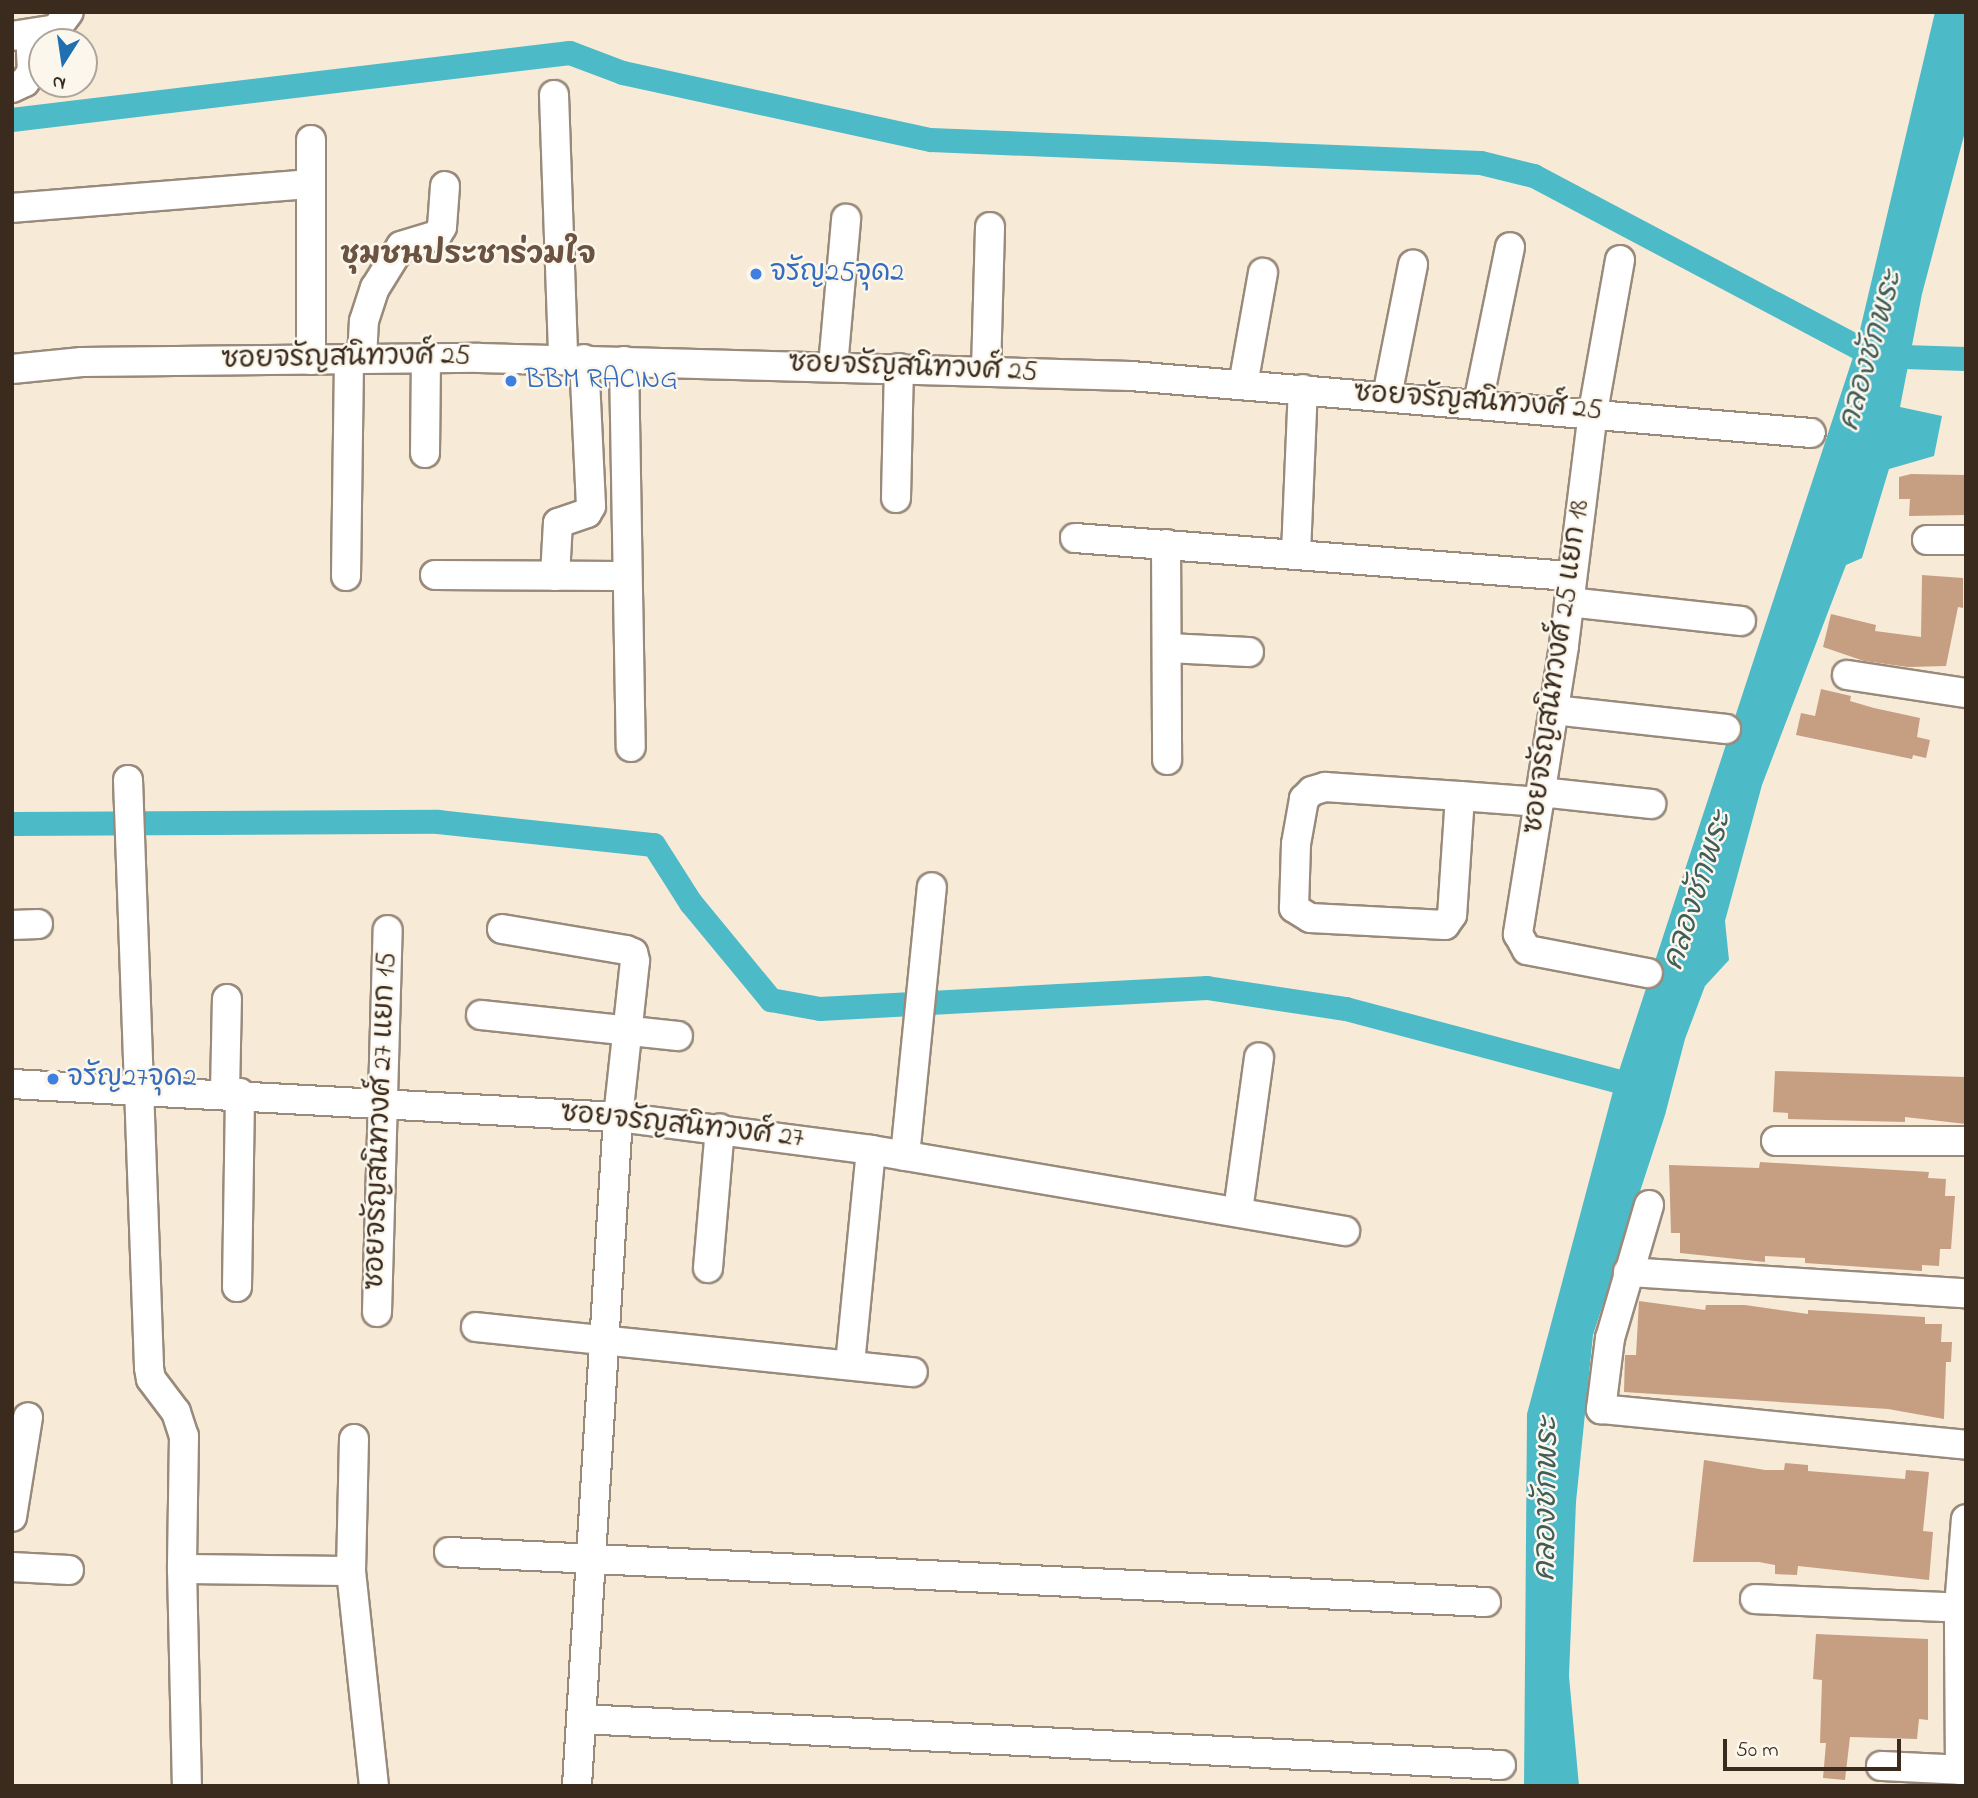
<!DOCTYPE html>
<meta charset="utf-8">
<style>
body{margin:0}
#map{position:relative;width:1978px;height:1798px;overflow:hidden;background:#f7ebd8;font-family:"Indie Flower","Playpen Sans Thai",sans-serif}
div>[style]{position:absolute}
.water>*{inset:0;background:#4dbac7}
.canal>*{height:24px;margin:-12px;padding:0 12px;transform-origin:12px;border-radius:12px;background:#4dbac7}
.building>*{inset:0;background:#c69e82}
.roads{filter:drop-shadow(2px 0 #998a7b) drop-shadow(-2px 0 #998a7b) drop-shadow(0 2px #998a7b) drop-shadow(0 -2px #998a7b)}
.minor>*{height:28px;margin:-14px;padding:0 14px;transform-origin:14px;border-radius:14px;background:#fff}
.dots>*{width:19px;height:19px;translate:-50% -50%;box-sizing:border-box;border:4px solid #fbf7ec;border-radius:50%}
span{translate:-50% -50%;white-space:nowrap;text-align:center;line-height:1.15;-webkit-text-stroke:5px #fbf7ec;paint-order:stroke}
.shop-label{font-size:28px;color:#366cbe}
.left{translate:0 -50%;text-align:left}
.street-label{font-size:28px;color:#3b2a1e}
.neighbourhood-label{font-size:30px;color:#6c5341;font-weight:700}
.water-label{font-size:30px;color:#415c59;font-style:italic}
.frame{position:absolute;inset:0;border:14px solid #3b2a1e;pointer-events:none}
.north{position:absolute;left:28px;top:28px;width:70px;height:70px;box-sizing:border-box;background:#fbf7ec;border:2px solid #aea59a;border-radius:50%;rotate:192deg;font-size:19px;font-weight:700;line-height:28px;text-align:center;color:#3b2a1e}
.north::after{content:'';display:block;margin:auto;width:24px;height:32px;background:#1f6fb2;clip-path:polygon(50% 0,100% 100%,50% 72%,0 100%)}
.scale{position:absolute;left:1723px;top:1739px;width:178px;height:32px;box-sizing:border-box;border:4px solid #3b2a1e;border-top:0;padding-left:9px;font-size:21px;line-height:24px;white-space:nowrap;color:#3b2a1e;-webkit-text-stroke:5px #fbf7ec;paint-order:stroke}
</style>
<div id="map">
<div class="water">
<i style="clip-path:polygon(1935px 12px,1966px 12px,1966px 128px,1922px 294px,1900px 407px,1942px 416px,1934px 456px,1889px 469px,1862px 558px,1846px 565px,1762px 785px,1725px 921px,1729px 960px,1705px 986px,1685px 1039px,1665px 1115px,1593px 1335px,1576px 1502px,1569px 1676px,1579px 1786px,1524px 1786px,1527px 1414px,1616px 1080px,1855px 351px)"></i>
</div>
<div class="canal">
<i style="left:12px;top:120px;width:562px;rotate:-6.85deg"></i>
<i style="left:570px;top:53px;width:57px;rotate:20.7deg"></i>
<i style="left:623px;top:73px;width:315px;rotate:12.3deg"></i>
<i style="left:931px;top:140px;width:550px;rotate:2.39deg"></i>
<i style="left:1481px;top:163px;width:55px;rotate:13.8deg"></i>
<i style="left:1534px;top:176px;width:385px;rotate:27.9deg"></i>
<i style="left:1874px;top:356px;width:92px;rotate:1.9deg"></i>
<i style="left:12px;top:824px;width:426px;rotate:-0.3deg"></i>
<i style="left:438px;top:822px;width:217px;rotate:6.1deg"></i>
<i style="left:654px;top:845px;width:69px;rotate:57.5deg"></i>
<i style="left:691px;top:903px;width:126px;rotate:50.5deg"></i>
<i style="left:771px;top:1000px;width:50px;rotate:10.4deg"></i>
<i style="left:820px;top:1009px;width:388px;rotate:-3.1deg"></i>
<i style="left:1207px;top:988px;width:141px;rotate:8.6deg"></i>
<i style="left:1346px;top:1009px;width:299px;rotate:14.9deg"></i>
</div>
<div class="building">
<i style="clip-path:polygon(1911px 474px,1966px 475px,1966px 515px,1909px 516px,1910px 499px,1899px 499px,1899px 477px)"></i>
<i style="clip-path:polygon(1922px 575px,1963px 578px,1963px 608px,1958px 607px,1946px 666px,1908px 667px,1864px 661px,1823px 647px,1831px 614px,1876px 625px,1875px 631px,1921px 637px)"></i>
<i style="clip-path:polygon(1821px 689px,1851px 696px,1850px 701px,1874px 708px,1920px 718px,1917px 737px,1930px 740px,1926px 758px,1913px 755px,1912px 759px,1796px 735px,1801px 713px,1815px 716px)"></i>
<i style="clip-path:polygon(1775px 1071px,1966px 1077px,1966px 1124px,1905px 1117px,1905px 1122px,1788px 1119px,1788px 1113px,1773px 1112px)"></i>
<i style="clip-path:polygon(1760px 1162px,1929px 1172px,1928px 1178px,1946px 1179px,1945px 1196px,1955px 1196px,1951px 1249px,1940px 1249px,1939px 1266px,1922px 1265px,1922px 1271px,1805px 1263px,1805px 1258px,1765px 1256px,1765px 1262px,1680px 1253px,1680px 1233px,1671px 1233px,1669px 1165px,1759px 1168px)"></i>
<i style="clip-path:polygon(1639px 1301px,1705px 1310px,1706px 1305px,1745px 1305px,1808px 1314px,1808px 1310px,1925px 1317px,1925px 1324px,1942px 1324px,1941px 1342px,1952px 1342px,1951px 1362px,1946px 1362px,1944px 1419px,1888px 1409px,1624px 1392px,1625px 1355px,1636px 1355px)"></i>
<i style="clip-path:polygon(1704px 1460px,1765px 1470px,1784px 1470px,1785px 1463px,1808px 1465px,1808px 1471px,1905px 1479px,1906px 1470px,1929px 1472px,1923px 1531px,1933px 1532px,1929px 1580px,1798px 1566px,1797px 1575px,1775px 1574px,1775px 1565px,1759px 1562px,1693px 1562px)"></i>
<i style="clip-path:polygon(1816px 1634px,1928px 1639px,1928px 1720px,1919px 1719px,1917px 1739px,1850px 1737px,1845px 1780px,1823px 1778px,1826px 1743px,1820px 1743px,1822px 1680px,1813px 1679px)"></i>
</div>
<div class="roads">
<div class="minor">
<i style="left:12px;top:36px;width:45px;rotate:-9deg"></i>
<i style="left:56px;top:29px;width:21px;rotate:-53deg"></i>
<i style="left:12px;top:88px;width:14px;rotate:-25deg"></i>
<i style="left:25px;top:82px;width:13px;rotate:-58deg"></i>
<i style="left:32px;top:71px;width:37px;rotate:-93deg"></i>
<i style="left:554px;top:95px;width:264px;rotate:88deg"></i>
<i style="left:12px;top:208px;width:299px;rotate:-4.6deg"></i>
<i style="left:1620px;top:260px;width:154px;rotate:100.1deg"></i>
<i style="left:1593px;top:412px;width:236px;rotate:97.1deg"></i>
<i style="left:1564px;top:646px;width:292px;rotate:99.1deg"></i>
<i style="left:1518px;top:934px;width:18px;rotate:61deg"></i>
<i style="left:1527px;top:950px;width:123px;rotate:10.8deg"></i>
<i style="left:362px;top:358px;width:37px;rotate:-87deg"></i>
<i style="left:364px;top:321px;width:35px;rotate:-72deg"></i>
<i style="left:375px;top:288px;width:49px;rotate:-58.2deg"></i>
<i style="left:401px;top:246px;width:38px;rotate:-17deg"></i>
<i style="left:437px;top:235px;width:9px;rotate:-58deg"></i>
<i style="left:442px;top:227px;width:41px;rotate:-85.8deg"></i>
<i style="left:311px;top:360px;width:220px;rotate:-90deg"></i>
<i style="left:624px;top:361px;width:386px;rotate:89deg"></i>
<i style="left:833px;top:366px;width:148px;rotate:-84.9deg"></i>
<i style="left:12px;top:369px;width:70px;rotate:-5.7deg"></i>
<i style="left:82px;top:362px;width:397px;rotate:-0.6deg"></i>
<i style="left:479px;top:358px;width:652px;rotate:1.58deg"></i>
<i style="left:1131px;top:376px;width:682px;rotate:4.79deg"></i>
<i style="left:986px;top:371px;width:144px;rotate:-88.4deg"></i>
<i style="left:1243px;top:385px;width:114px;rotate:-79.9deg"></i>
<i style="left:1387px;top:396px;width:134px;rotate:-78.8deg"></i>
<i style="left:1478px;top:403px;width:159px;rotate:-78.4deg"></i>
<i style="left:425px;top:453px;width:94px;rotate:-89.4deg"></i>
<i style="left:896px;top:498px;width:130px;rotate:-88.7deg"></i>
<i style="left:1075px;top:538px;width:498px;rotate:4.4deg"></i>
<i style="left:1927px;top:540px;width:39px"></i>
<i style="left:1166px;top:544px;width:216px;rotate:89.7deg"></i>
<i style="left:1296px;top:553px;width:164px;rotate:-87.6deg"></i>
<i style="left:435px;top:575px;width:185px;rotate:0.3deg"></i>
<i style="left:346px;top:576px;width:217px;rotate:-89.2deg"></i>
<i style="left:555px;top:576px;width:53px;rotate:-86.8deg"></i>
<i style="left:558px;top:523px;width:31px;rotate:-19deg"></i>
<i style="left:587px;top:513px;width:8px;rotate:-60deg"></i>
<i style="left:591px;top:506px;width:147px;rotate:-92.7deg"></i>
<i style="left:1569px;top:602px;width:173px;rotate:6.3deg"></i>
<i style="left:1167px;top:648px;width:82px;rotate:2.8deg"></i>
<i style="left:1847px;top:675px;width:120px;rotate:8.6deg"></i>
<i style="left:1554px;top:710px;width:173px;rotate:6.3deg"></i>
<i style="left:128px;top:780px;width:588px;rotate:87.95deg"></i>
<i style="left:149px;top:1368px;width:11px;rotate:80deg"></i>
<i style="left:151px;top:1379px;width:41px;rotate:52.9deg"></i>
<i style="left:176px;top:1412px;width:25px;rotate:72deg"></i>
<i style="left:184px;top:1436px;width:133px;rotate:90.9deg"></i>
<i style="left:182px;top:1569px;width:217px;rotate:88.7deg"></i>
<i style="left:1541px;top:792px;width:111px;rotate:6.2deg"></i>
<i style="left:1460px;top:796px;width:119px;rotate:93.8deg"></i>
<i style="left:1452px;top:915px;width:12px;rotate:125deg"></i>
<i style="left:1445px;top:925px;width:135px;rotate:-177deg"></i>
<i style="left:1310px;top:918px;width:19px;rotate:-148deg"></i>
<i style="left:1294px;top:908px;width:64px;rotate:-88.2deg"></i>
<i style="left:1296px;top:844px;width:46px;rotate:-79.9deg"></i>
<i style="left:1304px;top:799px;width:11px;rotate:-45deg"></i>
<i style="left:1312px;top:791px;width:14px;rotate:-17deg"></i>
<i style="left:1325px;top:787px;width:135px;rotate:3.8deg"></i>
<i style="left:1460px;top:796px;width:80px;rotate:4.3deg"></i>
<i style="left:12px;top:925px;width:26px;rotate:-2deg"></i>
<i style="left:502px;top:929px;width:126px;rotate:9.6deg"></i>
<i style="left:626px;top:950px;width:8px;rotate:23deg"></i>
<i style="left:633px;top:953px;width:8px;rotate:76deg"></i>
<i style="left:635px;top:961px;width:157px;rotate:96.2deg"></i>
<i style="left:618px;top:1117px;width:670px;rotate:93.51deg"></i>
<i style="left:481px;top:1015px;width:198px;rotate:6.1deg"></i>
<i style="left:12px;top:1084px;width:607px;rotate:3.12deg"></i>
<i style="left:618px;top:1117px;width:255px;rotate:7.4deg"></i>
<i style="left:871px;top:1150px;width:481px;rotate:9.7deg"></i>
<i style="left:225px;top:1092px;width:93px;rotate:-88.8deg"></i>
<i style="left:1776px;top:1141px;width:190px"></i>
<i style="left:905px;top:1156px;width:270px;rotate:-84.3deg"></i>
<i style="left:1649px;top:1205px;width:139px;rotate:106.3deg"></i>
<i style="left:1610px;top:1338px;width:72px;rotate:97.2deg"></i>
<i style="left:1601px;top:1409px;width:367px;rotate:5.6deg"></i>
<i style="left:1238px;top:1211px;width:155px;rotate:-82.2deg"></i>
<i style="left:708px;top:1268px;width:140px;rotate:-85.1deg"></i>
<i style="left:1628px;top:1272px;width:339px;rotate:3.6deg"></i>
<i style="left:237px;top:1287px;width:194px;rotate:-89.1deg"></i>
<i style="left:377px;top:1312px;width:382px;rotate:-88.4deg"></i>
<i style="left:476px;top:1327px;width:439px;rotate:5.9deg"></i>
<i style="left:850px;top:1364px;width:215px;rotate:-84.4deg"></i>
<i style="left:354px;top:1439px;width:132px;rotate:91.3deg"></i>
<i style="left:351px;top:1571px;width:216px;rotate:83.9deg"></i>
<i style="left:12px;top:1517px;width:101px;rotate:-80.9deg"></i>
<i style="left:449px;top:1552px;width:1038px;rotate:2.76deg"></i>
<i style="left:12px;top:1567px;width:57px;rotate:3deg"></i>
<i style="left:182px;top:1569px;width:169px;rotate:0.7deg"></i>
<i style="left:1755px;top:1599px;width:211px;rotate:2.4deg"></i>
<i style="left:581px;top:1719px;width:921px;rotate:2.86deg"></i>
<i style="left:1881px;top:1766px;width:85px;rotate:2.7deg"></i>
<i style="left:1960px;top:1770px;width:163px;rotate:-90.4deg"></i>
<i style="left:1959px;top:1607px;width:88px;rotate:-85.5deg"></i>
</div>
</div>
<div class="dots">
<i style="left:756px;top:274px;background:#3f7fe0"></i>
<i style="left:511px;top:381px;background:#3f7fe0"></i>
<i style="left:53px;top:1079px;background:#3f7fe0"></i>
</div>
<div class="shop-label">
<span class="left" style="left:770px;top:274px">จรัญ25จุด2</span>
<span class="left" style="left:525px;top:381px">BBM RACING</span>
<span class="left" style="left:67px;top:1079px">จรัญ27จุด2</span>
</div>
<div class="street-label">
<span style="left:346px;top:359px;rotate:-1deg">ซอยจรัญสนิทวงศ์ 25</span>
<span style="left:913px;top:369px;rotate:2deg">ซอยจรัญสนิทวงศ์ 25</span>
<span style="left:1478px;top:403px;rotate:4deg">ซอยจรัญสนิทวงศ์ 25</span>
<span style="left:1558px;top:667px;rotate:-82deg">ซอยจรัญสนิทวงศ์ 25 แยก 18</span>
<span style="left:382px;top:1121px;rotate:-88deg">ซอยจรัญสนิทวงศ์ 27 แยก 15</span>
<span style="left:682px;top:1127px;rotate:6deg">ซอยจรัญสนิทวงศ์ 27</span>
</div>
<div class="neighbourhood-label">
<span style="left:468px;top:256px">ชุมชนประชาร่วมใจ</span>
</div>
<div class="water-label">
<span style="left:1872px;top:351px;rotate:-74deg">คลองชักพระ</span>
<span style="left:1699px;top:891px;rotate:-72deg">คลองชักพระ</span>
<span style="left:1548px;top:1499px;rotate:-89deg">คลองชักพระ</span>
</div>
<div class="frame"></div>
<div class="north">N</div>
<div class="scale">50 m</div>
</div>
